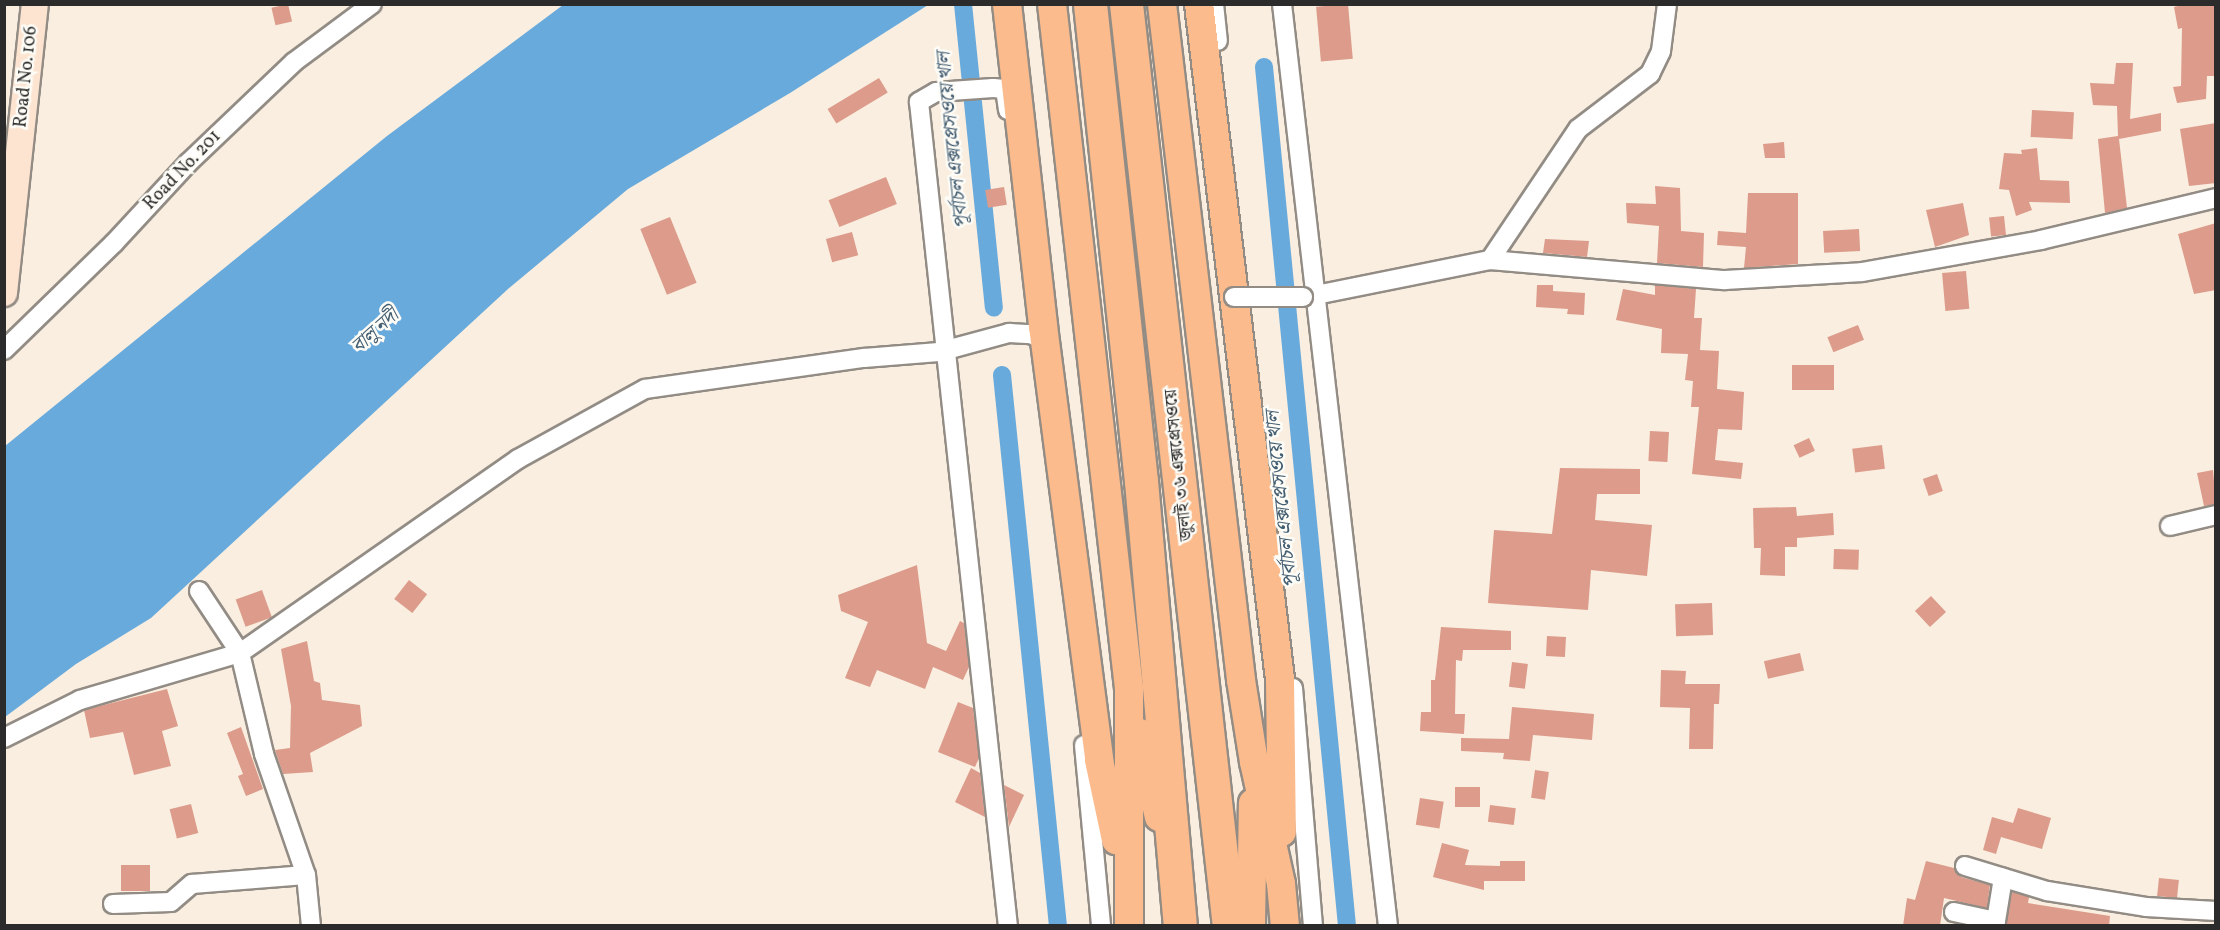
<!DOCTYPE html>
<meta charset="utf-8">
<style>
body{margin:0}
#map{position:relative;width:2220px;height:930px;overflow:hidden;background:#f9eedf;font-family:Vollkorn,"Noto Serif Bengali",serif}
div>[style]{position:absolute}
.water>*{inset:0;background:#69aadc}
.canal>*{height:18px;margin:-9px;padding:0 9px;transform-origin:9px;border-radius:9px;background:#69aadc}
.building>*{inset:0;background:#dc9b8b;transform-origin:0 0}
.roads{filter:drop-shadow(2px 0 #928c85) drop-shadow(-2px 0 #928c85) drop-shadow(0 2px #928c85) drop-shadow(0 -2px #928c85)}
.street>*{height:18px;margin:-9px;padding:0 9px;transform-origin:9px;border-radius:9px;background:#fff}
.secondary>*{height:26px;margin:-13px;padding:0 13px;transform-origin:13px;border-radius:13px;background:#fde4d1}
.primary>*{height:28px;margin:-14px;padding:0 14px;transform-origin:14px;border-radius:14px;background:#fbbb8d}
.highway>*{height:33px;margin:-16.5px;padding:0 16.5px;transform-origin:16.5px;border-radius:16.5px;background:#fbbb8d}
.bridges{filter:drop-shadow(2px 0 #928c85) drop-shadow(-2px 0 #928c85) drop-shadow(0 2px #928c85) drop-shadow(0 -2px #928c85)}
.street-bridge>*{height:18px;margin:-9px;padding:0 9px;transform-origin:9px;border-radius:9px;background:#fff}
span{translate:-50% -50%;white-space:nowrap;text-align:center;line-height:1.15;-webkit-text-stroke:5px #fdfcf7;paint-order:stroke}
.street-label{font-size:18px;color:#2b2b2b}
.water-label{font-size:20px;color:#445e72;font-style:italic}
.frame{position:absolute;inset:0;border:6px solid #2b2b2b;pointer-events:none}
</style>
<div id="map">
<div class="water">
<i style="clip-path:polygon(563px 5px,928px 5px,790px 93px,628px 189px,508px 289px,151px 618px,76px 664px,5px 717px,5px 446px,387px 136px)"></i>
</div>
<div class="canal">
<i style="left:963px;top:4px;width:305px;rotate:84.2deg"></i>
<i style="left:1264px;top:67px;width:863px;rotate:84.48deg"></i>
<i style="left:1002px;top:375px;width:554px;rotate:84.2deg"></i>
</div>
<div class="building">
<i style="left:288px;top:4px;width:18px;height:17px;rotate:77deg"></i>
<i style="left:1348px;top:4px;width:55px;height:32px;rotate:85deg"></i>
<i style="clip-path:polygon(2186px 4px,2214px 4px,2216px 76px,2207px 76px,2206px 99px,2177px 103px,2173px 87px,2181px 86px,2182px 28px,2178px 29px,2174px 7px)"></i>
<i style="clip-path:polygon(2116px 63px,2133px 63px,2130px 119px,2161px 113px,2161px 131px,2119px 139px,2127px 208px,2105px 213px,2098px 139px,2118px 136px,2117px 106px,2093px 105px,2090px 83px,2114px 84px)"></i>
<i style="left:879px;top:78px;width:17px;height:60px;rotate:59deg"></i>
<i style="left:2032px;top:110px;width:42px;height:27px;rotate:3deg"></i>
<i style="clip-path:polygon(2216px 123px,2216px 183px,2189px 186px,2180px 129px)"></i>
<i style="clip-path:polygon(1784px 142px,1785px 158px,1765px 158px,1763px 144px)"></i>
<i style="clip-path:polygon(2037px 148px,2040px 180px,2069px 181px,2070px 203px,2029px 202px,2032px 210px,2016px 216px,2009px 190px,1999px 189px,2004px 153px,2022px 154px,2021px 150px)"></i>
<i style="left:886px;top:177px;width:29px;height:62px;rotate:68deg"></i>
<i style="clip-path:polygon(1655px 186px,1680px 188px,1681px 231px,1704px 233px,1703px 267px,1657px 263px,1659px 226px,1627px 223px,1626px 203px,1656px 204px)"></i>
<i style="left:1004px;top:187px;width:18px;height:19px;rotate:81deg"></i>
<i style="clip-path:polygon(1748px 193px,1798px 193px,1798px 264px,1744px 268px,1746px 247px,1717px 245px,1718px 231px,1746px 233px)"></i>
<i style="clip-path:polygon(1963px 203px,1969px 235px,1935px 247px,1926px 210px)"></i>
<i style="left:2004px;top:216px;width:19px;height:15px;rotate:84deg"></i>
<i style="left:670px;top:217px;width:71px;height:32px;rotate:68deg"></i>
<i style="clip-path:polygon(2216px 223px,2216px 290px,2194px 294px,2178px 234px)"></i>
<i style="left:1859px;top:229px;width:22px;height:36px;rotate:87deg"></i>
<i style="left:852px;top:232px;width:24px;height:27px;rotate:75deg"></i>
<i style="clip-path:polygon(1545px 239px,1589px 241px,1587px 257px,1543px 253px)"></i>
<i style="left:1966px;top:271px;width:38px;height:24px;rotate:85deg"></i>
<i style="clip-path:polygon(1537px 285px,1553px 285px,1553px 291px,1585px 293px,1584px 315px,1567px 314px,1568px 309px,1536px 307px)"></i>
<i style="clip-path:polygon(1655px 285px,1696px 289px,1694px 318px,1702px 318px,1700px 350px,1719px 351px,1717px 389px,1744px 392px,1742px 430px,1718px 429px,1715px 460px,1743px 463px,1741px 479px,1692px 474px,1699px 407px,1691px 407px,1693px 381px,1685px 380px,1688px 354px,1661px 353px,1662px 329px,1616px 320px,1623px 289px,1655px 295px)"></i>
<i style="left:1858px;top:325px;width:16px;height:33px;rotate:68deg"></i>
<i style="left:1792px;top:365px;width:42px;height:25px"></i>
<i style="left:1650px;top:431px;width:19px;height:30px;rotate:3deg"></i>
<i style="left:1809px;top:438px;width:14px;height:17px;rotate:65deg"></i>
<i style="left:1882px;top:445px;width:24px;height:30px;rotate:83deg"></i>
<i style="clip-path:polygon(1560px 468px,1640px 469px,1640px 494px,1597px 494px,1595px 520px,1652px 525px,1647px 576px,1591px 570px,1588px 610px,1488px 603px,1494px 530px,1552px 534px)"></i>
<i style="clip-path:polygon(2213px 470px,2216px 504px,2204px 506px,2197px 473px)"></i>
<i style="left:1937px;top:474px;width:18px;height:15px;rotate:71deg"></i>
<i style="clip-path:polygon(1796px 507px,1797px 516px,1833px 513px,1834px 535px,1797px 538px,1797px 547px,1785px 547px,1785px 576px,1760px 575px,1761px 548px,1754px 548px,1753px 508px)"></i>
<i style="left:1834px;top:549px;width:25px;height:20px;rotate:2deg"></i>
<i style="clip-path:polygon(917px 565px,927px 643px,946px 651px,960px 621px,964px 623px,969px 667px,963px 680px,933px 667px,925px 689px,877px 670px,870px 687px,845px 678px,868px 622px,841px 611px,838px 595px)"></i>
<i style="left:409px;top:580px;width:23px;height:24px;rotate:38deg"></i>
<i style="left:262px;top:590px;width:29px;height:28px;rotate:70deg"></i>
<i style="left:1931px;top:596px;width:22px;height:22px;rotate:47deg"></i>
<i style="left:1712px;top:603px;width:32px;height:37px;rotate:88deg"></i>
<i style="clip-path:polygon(1441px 627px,1511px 631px,1511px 650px,1463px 650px,1462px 661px,1456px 660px,1455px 714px,1465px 714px,1464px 734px,1420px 731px,1421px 712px,1431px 712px,1431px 680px,1435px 680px)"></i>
<i style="left:1547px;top:636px;width:19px;height:20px;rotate:3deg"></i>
<i style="clip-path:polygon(307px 641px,314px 681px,320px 683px,322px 700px,360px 705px,362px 726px,310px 753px,313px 772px,283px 774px,275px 750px,290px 748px,291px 706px,281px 649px)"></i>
<i style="left:1800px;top:653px;width:18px;height:37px;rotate:77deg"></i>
<i style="left:1512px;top:662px;width:16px;height:25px;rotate:7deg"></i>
<i style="clip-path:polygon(1661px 670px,1686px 671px,1685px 684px,1720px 684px,1719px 704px,1714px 704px,1713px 749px,1689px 749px,1690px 708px,1660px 707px)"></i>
<i style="clip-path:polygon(167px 689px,178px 726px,162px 731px,171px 766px,134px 775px,123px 732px,90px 738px,84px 710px)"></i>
<i style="clip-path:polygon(958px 702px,973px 708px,979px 758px,975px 767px,938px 752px)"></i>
<i style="clip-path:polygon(1512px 707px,1594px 714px,1592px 740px,1533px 735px,1530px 761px,1503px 759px,1504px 753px,1461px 751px,1461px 738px,1509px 739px)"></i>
<i style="clip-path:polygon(241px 727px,263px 789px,246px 796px,238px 776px,243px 774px,227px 733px)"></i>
<i style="clip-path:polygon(971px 768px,980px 773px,985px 817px,955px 802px)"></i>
<i style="left:1535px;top:770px;width:14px;height:28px;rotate:8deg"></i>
<i style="clip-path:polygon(1004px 785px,1024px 795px,1009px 827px)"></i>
<i style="left:1455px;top:787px;width:25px;height:20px"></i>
<i style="left:1420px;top:798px;width:24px;height:27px;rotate:9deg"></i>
<i style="left:191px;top:804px;width:30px;height:22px;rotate:76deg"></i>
<i style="left:1490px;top:805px;width:26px;height:17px;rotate:7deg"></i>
<i style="clip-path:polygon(2018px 808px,2051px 818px,2042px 849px,2001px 837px,1996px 854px,1983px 850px,1992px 817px,2013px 823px)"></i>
<i style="clip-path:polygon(1442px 843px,1469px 850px,1465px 865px,1500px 866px,1500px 861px,1525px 861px,1525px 881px,1484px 881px,1484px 890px,1433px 877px)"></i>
<i style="clip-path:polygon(1926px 861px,1954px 868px,1961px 877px,1990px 885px,1987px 908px,1944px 898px,1940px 926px,1903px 926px,1907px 898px,1915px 900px)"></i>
<i style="left:150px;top:865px;width:26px;height:29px;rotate:90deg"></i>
<i style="left:2159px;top:878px;width:20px;height:18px;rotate:6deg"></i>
<i style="clip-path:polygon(2012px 892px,2029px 897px,2028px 903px,2110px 916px,2109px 926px,2006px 926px)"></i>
</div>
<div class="roads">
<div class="street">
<i style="left:1214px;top:4px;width:37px;rotate:84deg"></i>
<i style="left:1282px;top:4px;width:928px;rotate:83.44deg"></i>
<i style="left:1008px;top:110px;width:21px;rotate:-98deg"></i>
<i style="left:1005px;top:89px;width:12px;rotate:-175deg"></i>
<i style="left:993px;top:88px;width:57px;rotate:176deg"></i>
<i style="left:936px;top:92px;width:20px;rotate:150deg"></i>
<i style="left:919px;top:102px;width:829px;rotate:83.84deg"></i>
<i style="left:1490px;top:260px;width:158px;rotate:-56.1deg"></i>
<i style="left:1578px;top:129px;width:91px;rotate:-37.4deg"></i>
<i style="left:1650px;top:74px;width:25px;rotate:-64deg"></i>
<i style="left:1661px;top:51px;width:47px;rotate:-82.7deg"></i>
<i style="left:1306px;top:297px;width:188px;rotate:-11.4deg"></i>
<i style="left:1490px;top:260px;width:236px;rotate:4.9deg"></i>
<i style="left:1725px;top:280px;width:137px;rotate:-3.3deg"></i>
<i style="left:1862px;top:272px;width:182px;rotate:-10.1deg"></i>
<i style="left:2041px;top:240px;width:180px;rotate:-13.5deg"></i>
<i style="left:4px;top:350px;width:153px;rotate:-44.2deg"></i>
<i style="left:114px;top:243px;width:109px;rotate:-47.2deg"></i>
<i style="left:188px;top:163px;width:146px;rotate:-43.6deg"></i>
<i style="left:294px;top:62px;width:97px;rotate:-36.6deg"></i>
<i style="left:2170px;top:526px;width:47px;rotate:-13.4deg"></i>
<i style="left:199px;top:591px;width:74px;rotate:56.5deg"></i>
<i style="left:240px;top:653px;width:104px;rotate:76.6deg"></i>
<i style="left:264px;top:754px;width:128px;rotate:70.9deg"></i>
<i style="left:306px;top:875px;width:51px;rotate:84.4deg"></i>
<i style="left:1293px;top:688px;width:239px;rotate:85.2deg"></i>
<i style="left:4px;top:738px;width:85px;rotate:-26.6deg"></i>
<i style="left:80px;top:700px;width:167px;rotate:-16.4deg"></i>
<i style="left:240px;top:653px;width:339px;rotate:-34.9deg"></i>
<i style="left:518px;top:459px;width:145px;rotate:-28.9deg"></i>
<i style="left:645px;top:389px;width:221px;rotate:-8.1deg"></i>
<i style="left:864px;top:358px;width:75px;rotate:-4.6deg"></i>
<i style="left:939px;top:352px;width:73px;rotate:-15.2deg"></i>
<i style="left:1009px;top:333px;width:22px;rotate:3deg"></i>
<i style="left:1031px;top:334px;width:16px;rotate:27deg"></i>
<i style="left:1084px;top:745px;width:182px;rotate:84.6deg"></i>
<i style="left:1965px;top:866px;width:86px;rotate:17deg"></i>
<i style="left:2047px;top:891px;width:100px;rotate:9.2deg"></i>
<i style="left:2146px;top:907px;width:70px;rotate:3.3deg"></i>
<i style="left:113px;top:904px;width:58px;rotate:-2deg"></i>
<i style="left:171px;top:902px;width:28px;rotate:-41deg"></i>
<i style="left:192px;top:884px;width:114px;rotate:-4.5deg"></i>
<i style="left:1954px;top:912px;width:43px;rotate:12.1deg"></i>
<i style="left:1996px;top:921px;width:44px;rotate:-80.8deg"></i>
</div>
<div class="secondary">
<i style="left:4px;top:293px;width:291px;rotate:-83.9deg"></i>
</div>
<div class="primary">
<i style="left:1007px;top:4px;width:324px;rotate:83.6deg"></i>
<i style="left:1043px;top:326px;width:438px;rotate:82.6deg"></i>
<i style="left:1099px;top:760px;width:82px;rotate:78deg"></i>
<i style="left:1052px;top:4px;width:688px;rotate:83.58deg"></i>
<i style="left:1129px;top:688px;width:238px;rotate:90deg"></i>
<i style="left:1162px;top:4px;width:681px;rotate:83.33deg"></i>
<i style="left:1241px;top:680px;width:83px;rotate:81deg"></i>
<i style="left:1254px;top:762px;width:125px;rotate:77.5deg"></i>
<i style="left:1281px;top:884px;width:42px;rotate:84.6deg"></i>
<i style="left:1199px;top:4px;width:680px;rotate:83.16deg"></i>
<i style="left:1280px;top:679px;width:153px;rotate:89.3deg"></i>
<i style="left:1140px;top:733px;width:86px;rotate:77.3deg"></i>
<i style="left:1251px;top:926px;width:123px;rotate:-89.1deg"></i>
</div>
<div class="highway">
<i style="left:1090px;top:4px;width:480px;rotate:83.9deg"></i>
<i style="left:1141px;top:481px;width:447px;rotate:85deg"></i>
<i style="left:1126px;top:4px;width:928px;rotate:83.63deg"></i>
</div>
</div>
<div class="bridges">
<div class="street-bridge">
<i style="left:1234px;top:297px;width:69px"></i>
</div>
</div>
<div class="street-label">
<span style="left:27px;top:77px;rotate:-84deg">Road No. 106</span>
<span style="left:183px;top:171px;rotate:-46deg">Road No. 201</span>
<span style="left:1180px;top:465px;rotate:-96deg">জুলাই ৩৬ এক্সপ্রেসওয়ে</span>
</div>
<div class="water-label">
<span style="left:954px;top:140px;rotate:-96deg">পূর্বাচল এক্সপ্রেসওয়ে খাল</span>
<span style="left:376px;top:332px;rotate:-42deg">বালু নদী</span>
<span style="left:1283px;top:499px;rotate:-96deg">পূর্বাচল এক্সপ্রেসওয়ে খাল</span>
</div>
<div class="frame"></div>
</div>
